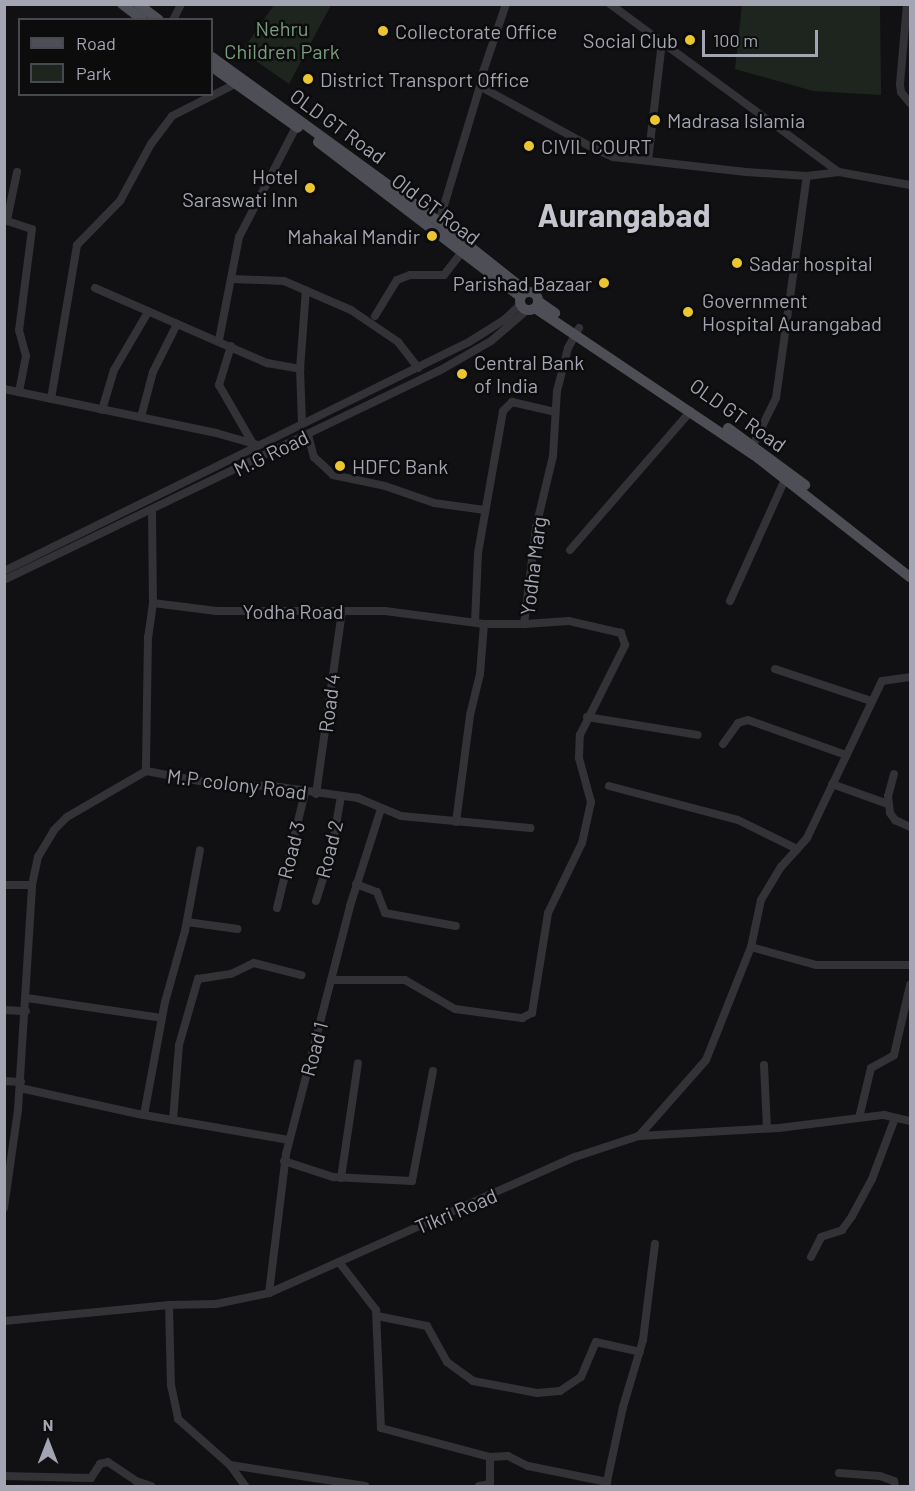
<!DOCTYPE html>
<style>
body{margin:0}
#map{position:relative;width:915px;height:1491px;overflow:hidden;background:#111113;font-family:Barlow,sans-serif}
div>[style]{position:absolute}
.green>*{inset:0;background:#1e251f}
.minor>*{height:8px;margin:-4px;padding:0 4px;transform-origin:4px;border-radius:4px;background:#323237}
.major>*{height:10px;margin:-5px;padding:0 5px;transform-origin:5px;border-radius:5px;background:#4e4f56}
.major>.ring{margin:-5px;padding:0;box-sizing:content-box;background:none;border:10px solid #4e4f56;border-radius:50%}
.dots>*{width:16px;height:16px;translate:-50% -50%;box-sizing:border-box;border:3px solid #0c0c0d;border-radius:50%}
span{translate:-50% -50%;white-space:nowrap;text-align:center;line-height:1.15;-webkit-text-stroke:5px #0c0c0d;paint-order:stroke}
.park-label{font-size:20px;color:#7a9d81}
.poi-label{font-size:20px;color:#a3a5b3}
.left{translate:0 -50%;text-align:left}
.right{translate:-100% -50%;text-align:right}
.street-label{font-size:20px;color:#a3a5b3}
.town-label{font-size:32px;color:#c4c5cf;font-weight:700}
.frame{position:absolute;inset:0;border:6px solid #a3a5b3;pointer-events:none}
.legend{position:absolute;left:18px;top:18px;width:195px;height:78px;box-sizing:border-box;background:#0c0c0d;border:2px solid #48494f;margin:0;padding:8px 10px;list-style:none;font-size:18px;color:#a3a5b3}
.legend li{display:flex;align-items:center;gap:12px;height:30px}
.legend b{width:30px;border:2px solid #48494f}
.north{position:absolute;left:18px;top:1413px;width:60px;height:60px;-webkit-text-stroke:4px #0c0c0d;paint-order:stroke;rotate:0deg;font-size:16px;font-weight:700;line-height:24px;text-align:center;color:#a3a5b3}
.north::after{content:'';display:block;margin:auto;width:21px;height:27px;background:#a3a5b3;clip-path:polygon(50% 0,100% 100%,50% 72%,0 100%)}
.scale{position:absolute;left:702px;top:30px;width:116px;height:27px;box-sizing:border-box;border:3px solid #a3a5b3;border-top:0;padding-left:8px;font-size:18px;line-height:21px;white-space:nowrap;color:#a3a5b3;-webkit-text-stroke:4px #0c0c0d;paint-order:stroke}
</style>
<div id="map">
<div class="green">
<i style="clip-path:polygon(742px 4px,880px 5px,881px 95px,813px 91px,735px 69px)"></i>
<i style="clip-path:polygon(274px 5px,331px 5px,289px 84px,242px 51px)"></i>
</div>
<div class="minor">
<i style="left:506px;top:4px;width:72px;rotate:108.7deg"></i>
<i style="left:483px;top:72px;width:16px;rotate:90deg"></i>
<i style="left:483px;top:88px;width:128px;rotate:28.6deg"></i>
<i style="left:595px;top:149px;width:20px;rotate:24deg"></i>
<i style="left:613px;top:157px;width:134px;rotate:6.4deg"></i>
<i style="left:746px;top:172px;width:61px;rotate:3.8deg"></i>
<i style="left:807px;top:176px;width:32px;rotate:-7deg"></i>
<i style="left:610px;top:4px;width:284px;rotate:36.3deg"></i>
<i style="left:839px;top:172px;width:72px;rotate:10.4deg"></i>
<i style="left:907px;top:4px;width:80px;rotate:95deg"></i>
<i style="left:900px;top:84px;width:8px;rotate:83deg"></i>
<i style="left:901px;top:92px;width:14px;rotate:51deg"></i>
<i style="left:173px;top:20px;width:18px;rotate:-63deg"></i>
<i style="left:648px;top:161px;width:121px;rotate:-83.3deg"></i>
<i style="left:4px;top:220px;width:29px;rotate:18deg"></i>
<i style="left:32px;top:229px;width:102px;rotate:97.3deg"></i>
<i style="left:19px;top:330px;width:27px;rotate:75deg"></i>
<i style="left:26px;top:356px;width:37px;rotate:101deg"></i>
<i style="left:7px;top:220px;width:49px;rotate:-78.2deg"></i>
<i style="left:439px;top:222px;width:145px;rotate:-73.2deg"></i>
<i style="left:233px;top:279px;width:51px;rotate:2.2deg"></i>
<i style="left:284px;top:281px;width:73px;rotate:23.4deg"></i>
<i style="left:351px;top:310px;width:57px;rotate:34.2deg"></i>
<i style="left:398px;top:342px;width:33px;rotate:52deg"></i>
<i style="left:95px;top:288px;width:188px;rotate:23.6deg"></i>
<i style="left:267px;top:363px;width:34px;rotate:10deg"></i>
<i style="left:375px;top:316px;width:42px;rotate:-58.6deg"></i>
<i style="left:397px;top:280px;width:14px;rotate:-21deg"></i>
<i style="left:410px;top:275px;width:34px"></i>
<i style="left:444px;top:275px;width:29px;rotate:-52deg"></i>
<i style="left:219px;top:340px;width:105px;rotate:-79deg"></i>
<i style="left:239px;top:237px;width:124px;rotate:-62.6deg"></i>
<i style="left:231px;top:346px;width:41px;rotate:107.1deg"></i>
<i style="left:219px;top:385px;width:68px;rotate:60deg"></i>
<i style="left:4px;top:389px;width:217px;rotate:11.7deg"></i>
<i style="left:216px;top:433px;width:44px;rotate:15.9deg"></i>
<i style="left:51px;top:399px;width:156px;rotate:-80.4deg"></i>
<i style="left:77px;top:245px;width:62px;rotate:-45.7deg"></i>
<i style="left:120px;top:201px;width:65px;rotate:-61.5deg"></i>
<i style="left:151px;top:144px;width:35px;rotate:-53deg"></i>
<i style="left:172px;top:116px;width:71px;rotate:-26.9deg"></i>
<i style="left:102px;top:410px;width:42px;rotate:-73.3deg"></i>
<i style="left:114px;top:370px;width:67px;rotate:-59.6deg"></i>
<i style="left:141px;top:417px;width:47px;rotate:-75.1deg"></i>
<i style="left:153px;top:372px;width:54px;rotate:-63.4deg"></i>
<i style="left:302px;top:423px;width:54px;rotate:-92.1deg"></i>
<i style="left:300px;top:369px;width:79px;rotate:-85.7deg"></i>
<i style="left:308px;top:435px;width:23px;rotate:75deg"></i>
<i style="left:314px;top:457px;width:26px;rotate:43deg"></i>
<i style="left:333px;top:475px;width:53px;rotate:11.9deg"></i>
<i style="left:385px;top:486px;width:52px;rotate:19.1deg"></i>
<i style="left:434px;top:503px;width:51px;rotate:7.8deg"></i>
<i style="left:753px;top:445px;width:52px;rotate:-63.9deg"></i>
<i style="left:776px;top:398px;width:224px;rotate:-82.1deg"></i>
<i style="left:152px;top:511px;width:92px;rotate:89.4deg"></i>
<i style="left:153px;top:603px;width:64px;rotate:7.2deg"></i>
<i style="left:216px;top:611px;width:169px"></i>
<i style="left:385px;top:611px;width:100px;rotate:7.5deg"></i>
<i style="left:484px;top:624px;width:40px"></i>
<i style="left:570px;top:550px;width:184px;rotate:-49deg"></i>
<i style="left:4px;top:571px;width:518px;rotate:-26.22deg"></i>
<i style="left:469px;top:342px;width:41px;rotate:-32.2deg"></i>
<i style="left:504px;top:320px;width:22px;rotate:-43deg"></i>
<i style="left:4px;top:580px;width:483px;rotate:-25.7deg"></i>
<i style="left:439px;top:371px;width:60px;rotate:-30deg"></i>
<i style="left:491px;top:341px;width:48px;rotate:-40.7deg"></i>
<i style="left:730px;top:601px;width:134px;rotate:-65.7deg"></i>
<i style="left:153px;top:603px;width:34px;rotate:98deg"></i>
<i style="left:148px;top:637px;width:134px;rotate:90.9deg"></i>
<i style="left:146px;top:771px;width:75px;rotate:10.7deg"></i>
<i style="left:220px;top:785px;width:52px;rotate:1.1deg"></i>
<i style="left:272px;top:786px;width:87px;rotate:7.9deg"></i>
<i style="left:358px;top:798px;width:47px;rotate:22.7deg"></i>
<i style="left:401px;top:816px;width:130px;rotate:5.3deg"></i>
<i style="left:475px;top:622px;width:69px;rotate:-87.5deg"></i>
<i style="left:478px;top:553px;width:144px;rotate:-80deg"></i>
<i style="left:503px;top:411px;width:13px;rotate:-45deg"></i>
<i style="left:512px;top:402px;width:44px;rotate:13.1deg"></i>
<i style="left:775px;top:669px;width:101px;rotate:18.4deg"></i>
<i style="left:587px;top:717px;width:112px;rotate:9.2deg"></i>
<i style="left:723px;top:744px;width:26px;rotate:-54deg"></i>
<i style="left:738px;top:723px;width:10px;rotate:-17deg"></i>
<i style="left:748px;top:720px;width:104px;rotate:19.7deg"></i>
<i style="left:894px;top:774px;width:23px;rotate:105deg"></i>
<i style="left:888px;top:796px;width:17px;rotate:83deg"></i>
<i style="left:890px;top:813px;width:9px;rotate:54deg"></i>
<i style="left:895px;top:820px;width:17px;rotate:25deg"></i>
<i style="left:832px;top:784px;width:59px;rotate:19.7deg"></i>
<i style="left:609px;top:786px;width:133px;rotate:14.8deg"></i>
<i style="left:738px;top:820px;width:66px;rotate:26.2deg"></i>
<i style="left:316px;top:794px;width:185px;rotate:-81.9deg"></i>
<i style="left:456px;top:822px;width:108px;rotate:-82.5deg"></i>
<i style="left:470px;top:715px;width:42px;rotate:-76.3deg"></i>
<i style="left:480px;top:674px;width:50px;rotate:-85.4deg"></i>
<i style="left:356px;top:884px;width:22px;rotate:21deg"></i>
<i style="left:377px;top:892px;width:22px;rotate:69deg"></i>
<i style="left:385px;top:913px;width:72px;rotate:10.4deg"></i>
<i style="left:4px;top:885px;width:28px"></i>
<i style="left:316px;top:901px;width:50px;rotate:-72.6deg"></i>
<i style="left:331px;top:853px;width:58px;rotate:-80deg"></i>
<i style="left:277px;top:908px;width:119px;rotate:-76.4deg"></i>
<i style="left:187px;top:922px;width:51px;rotate:7.8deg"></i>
<i style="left:751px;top:947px;width:67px;rotate:15.5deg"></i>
<i style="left:816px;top:965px;width:94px"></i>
<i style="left:331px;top:980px;width:74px"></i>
<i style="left:405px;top:980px;width:58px;rotate:30.1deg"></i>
<i style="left:455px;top:1009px;width:68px;rotate:7.7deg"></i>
<i style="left:522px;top:1018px;width:11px;rotate:-27deg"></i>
<i style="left:532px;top:1013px;width:101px;rotate:-80.9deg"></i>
<i style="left:548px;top:913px;width:78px;rotate:-64.1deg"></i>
<i style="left:582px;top:843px;width:42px;rotate:-77.6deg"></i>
<i style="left:591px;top:802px;width:46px;rotate:-105.3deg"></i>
<i style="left:579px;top:758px;width:23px;rotate:-88deg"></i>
<i style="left:580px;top:735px;width:101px;rotate:-63.4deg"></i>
<i style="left:625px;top:645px;width:13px;rotate:-108deg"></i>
<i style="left:621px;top:633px;width:53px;rotate:-167deg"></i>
<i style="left:569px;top:621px;width:45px;rotate:176.2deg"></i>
<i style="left:524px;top:624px;width:98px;rotate:-82.9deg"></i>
<i style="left:536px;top:527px;width:73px;rotate:-76.5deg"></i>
<i style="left:553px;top:456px;width:65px;rotate:-86.5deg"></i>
<i style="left:557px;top:391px;width:44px;rotate:-75.7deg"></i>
<i style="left:568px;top:348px;width:23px;rotate:-61deg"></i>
<i style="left:27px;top:998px;width:136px;rotate:8.4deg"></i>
<i style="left:4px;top:1010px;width:22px;rotate:3deg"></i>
<i style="left:764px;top:1065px;width:63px;rotate:87.3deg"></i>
<i style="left:4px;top:1081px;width:17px;rotate:3deg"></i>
<i style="left:20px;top:1088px;width:121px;rotate:12.4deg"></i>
<i style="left:138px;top:1114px;width:153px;rotate:9.8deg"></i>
<i style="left:144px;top:1115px;width:115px;rotate:-79.5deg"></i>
<i style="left:165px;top:1002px;width:74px;rotate:-74.3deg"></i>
<i style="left:185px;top:931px;width:82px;rotate:-79.5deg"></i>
<i style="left:859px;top:1118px;width:51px;rotate:-76.5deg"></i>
<i style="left:871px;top:1068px;width:26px;rotate:-29deg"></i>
<i style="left:894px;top:1055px;width:72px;rotate:-77.1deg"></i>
<i style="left:173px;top:1120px;width:75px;rotate:-85.4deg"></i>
<i style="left:179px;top:1045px;width:69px;rotate:-73.9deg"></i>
<i style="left:198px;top:979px;width:33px;rotate:-9deg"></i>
<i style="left:231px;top:974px;width:25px;rotate:-26deg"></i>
<i style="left:254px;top:963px;width:49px;rotate:14.3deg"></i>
<i style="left:639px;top:1136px;width:101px;rotate:-48.6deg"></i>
<i style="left:706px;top:1060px;width:122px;rotate:-68.3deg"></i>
<i style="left:751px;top:947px;width:48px;rotate:-78deg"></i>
<i style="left:761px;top:900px;width:39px;rotate:-59deg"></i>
<i style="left:781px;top:867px;width:39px;rotate:-48deg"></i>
<i style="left:807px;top:838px;width:174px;rotate:-64.5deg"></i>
<i style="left:882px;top:681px;width:28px;rotate:-8deg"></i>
<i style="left:284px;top:1161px;width:52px;rotate:18.1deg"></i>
<i style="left:333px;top:1177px;width:79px;rotate:2.9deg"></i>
<i style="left:412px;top:1181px;width:112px;rotate:-79.2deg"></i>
<i style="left:341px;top:1178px;width:116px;rotate:-81.6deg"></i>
<i style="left:4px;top:1208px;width:99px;rotate:-81.9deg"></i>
<i style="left:18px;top:1110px;width:225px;rotate:-86.4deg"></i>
<i style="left:32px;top:885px;width:29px;rotate:-78deg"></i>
<i style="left:38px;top:857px;width:31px;rotate:-59deg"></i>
<i style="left:54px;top:830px;width:18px;rotate:-45deg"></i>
<i style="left:67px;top:817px;width:91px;rotate:-30.2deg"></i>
<i style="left:811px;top:1257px;width:22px;rotate:-63deg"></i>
<i style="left:821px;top:1237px;width:22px;rotate:-18deg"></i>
<i style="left:842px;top:1230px;width:17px;rotate:-54deg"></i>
<i style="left:852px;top:1216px;width:42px;rotate:-61.6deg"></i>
<i style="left:872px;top:1179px;width:65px;rotate:-69.3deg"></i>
<i style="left:339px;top:1262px;width:61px;rotate:52.4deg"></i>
<i style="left:376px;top:1310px;width:118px;rotate:87.6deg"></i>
<i style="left:381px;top:1428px;width:113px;rotate:14.9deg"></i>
<i style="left:490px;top:1457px;width:27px;rotate:90deg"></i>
<i style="left:490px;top:1484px;width:11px;rotate:170deg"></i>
<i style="left:269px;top:1293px;width:140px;rotate:-83deg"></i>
<i style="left:286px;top:1154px;width:256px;rotate:-75.5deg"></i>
<i style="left:350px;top:906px;width:102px;rotate:-72.3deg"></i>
<i style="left:169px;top:1305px;width:80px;rotate:88.6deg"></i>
<i style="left:171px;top:1385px;width:35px;rotate:78deg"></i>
<i style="left:178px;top:1419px;width:69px;rotate:41.5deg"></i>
<i style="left:230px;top:1465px;width:26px;rotate:54deg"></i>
<i style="left:377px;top:1316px;width:51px;rotate:11.3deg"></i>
<i style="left:427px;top:1326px;width:41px;rotate:60.9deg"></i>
<i style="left:447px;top:1362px;width:32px;rotate:36deg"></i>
<i style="left:473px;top:1381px;width:65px;rotate:10.6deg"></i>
<i style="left:537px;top:1393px;width:23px;rotate:-5deg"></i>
<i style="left:560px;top:1391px;width:25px;rotate:-34deg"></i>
<i style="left:581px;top:1377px;width:38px;rotate:-67deg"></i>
<i style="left:596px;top:1342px;width:45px;rotate:12.8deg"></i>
<i style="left:4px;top:1321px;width:166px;rotate:-5.5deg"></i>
<i style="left:169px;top:1305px;width:47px;rotate:-1.2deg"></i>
<i style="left:216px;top:1304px;width:54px;rotate:-11.7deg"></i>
<i style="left:269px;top:1293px;width:335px;rotate:-24deg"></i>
<i style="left:575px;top:1157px;width:67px;rotate:-18.2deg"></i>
<i style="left:639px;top:1136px;width:140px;rotate:-3.3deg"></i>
<i style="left:779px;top:1128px;width:106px;rotate:-7.1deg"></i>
<i style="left:884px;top:1115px;width:27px;rotate:13deg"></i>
<i style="left:490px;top:1457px;width:18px;rotate:-3deg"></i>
<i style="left:508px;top:1456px;width:22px;rotate:27deg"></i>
<i style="left:528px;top:1466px;width:81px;rotate:11.4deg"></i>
<i style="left:230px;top:1465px;width:137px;rotate:8.8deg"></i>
<i style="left:839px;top:1473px;width:41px;rotate:4.2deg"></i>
<i style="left:880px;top:1476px;width:15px;rotate:20deg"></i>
<i style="left:894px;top:1481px;width:5px;rotate:79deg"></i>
<i style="left:4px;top:1476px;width:87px;rotate:1.3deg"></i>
<i style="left:91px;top:1478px;width:17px;rotate:-57deg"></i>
<i style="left:100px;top:1464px;width:8px;rotate:-14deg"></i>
<i style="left:108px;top:1462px;width:34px;rotate:34deg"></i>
<i style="left:136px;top:1481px;width:16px;rotate:18deg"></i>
<i style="left:606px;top:1486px;width:81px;rotate:-77.9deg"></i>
<i style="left:623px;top:1407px;width:70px;rotate:-73.4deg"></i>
<i style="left:643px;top:1340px;width:97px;rotate:-82.9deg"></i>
</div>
<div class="major">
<i style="left:122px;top:4px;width:26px;rotate:37deg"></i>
<i style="left:138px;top:4px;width:26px;rotate:37deg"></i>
<i style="left:212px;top:57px;width:281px;rotate:36deg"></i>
<i style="left:439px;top:222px;width:112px;rotate:38.5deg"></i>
<i style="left:212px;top:67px;width:105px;rotate:35.3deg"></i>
<i style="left:318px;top:142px;width:255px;rotate:37.4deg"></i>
<i class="ring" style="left:520px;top:292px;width:8px;height:8px"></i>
<i style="left:538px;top:301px;width:21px;rotate:35deg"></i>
<i style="left:535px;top:308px;width:269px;rotate:33.9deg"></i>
<i style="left:758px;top:458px;width:193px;rotate:38.1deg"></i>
<i style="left:728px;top:428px;width:96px;rotate:36.5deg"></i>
</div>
<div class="dots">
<i style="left:383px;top:31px;background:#ebc631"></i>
<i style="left:690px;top:40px;background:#ebc631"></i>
<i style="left:308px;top:79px;background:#ebc631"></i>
<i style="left:655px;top:120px;background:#ebc631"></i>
<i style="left:529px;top:146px;background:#ebc631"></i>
<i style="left:310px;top:188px;background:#ebc631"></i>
<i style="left:432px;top:236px;background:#ebc631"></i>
<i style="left:737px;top:263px;background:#ebc631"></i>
<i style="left:604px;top:283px;background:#ebc631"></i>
<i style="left:688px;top:312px;background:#ebc631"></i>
<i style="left:462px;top:374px;background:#ebc631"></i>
<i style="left:340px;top:466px;background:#ebc631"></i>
</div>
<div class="park-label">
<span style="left:282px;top:40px">Nehru<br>Children Park</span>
</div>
<div class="poi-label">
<span class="left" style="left:395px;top:31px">Collectorate Office</span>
<span class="right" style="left:678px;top:40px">Social Club</span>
<span class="left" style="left:320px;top:79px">District Transport Office</span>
<span class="left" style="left:667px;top:120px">Madrasa Islamia</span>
<span class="left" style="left:541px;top:146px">CIVIL COURT</span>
<span class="right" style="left:298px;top:188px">Hotel<br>Saraswati Inn</span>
<span class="right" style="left:420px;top:236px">Mahakal Mandir</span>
<span class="left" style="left:749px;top:263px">Sadar hospital</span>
<span class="right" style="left:592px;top:283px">Parishad Bazaar</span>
<span class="left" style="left:702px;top:312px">Government<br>Hospital Aurangabad</span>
<span class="left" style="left:474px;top:374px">Central Bank<br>of India</span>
<span class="left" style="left:352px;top:466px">HDFC Bank</span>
</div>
<div class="street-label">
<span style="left:338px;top:126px;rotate:36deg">OLD GT Road</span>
<span style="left:436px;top:209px;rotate:37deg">Old GT Road</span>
<span style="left:738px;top:415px;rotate:35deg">OLD GT Road</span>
<span style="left:271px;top:453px;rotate:-26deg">M.G Road</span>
<span style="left:533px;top:566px;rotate:-83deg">Yodha Marg</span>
<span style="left:293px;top:611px">Yodha Road</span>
<span style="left:329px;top:703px;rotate:-83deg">Road 4</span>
<span style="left:237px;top:784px;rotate:7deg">M.P colony Road</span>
<span style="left:329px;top:849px;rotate:-76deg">Road 2</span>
<span style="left:291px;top:850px;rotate:-76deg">Road 3</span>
<span style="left:314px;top:1049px;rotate:-75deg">Road 1</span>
<span style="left:456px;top:1211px;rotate:-23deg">Tikri Road</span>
</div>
<div class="town-label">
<span style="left:624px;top:214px">Aurangabad</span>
</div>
<div class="frame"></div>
<ul class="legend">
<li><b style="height:8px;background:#4e4f56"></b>Road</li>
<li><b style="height:16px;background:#1e251f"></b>Park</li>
</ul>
<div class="north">N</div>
<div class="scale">100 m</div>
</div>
